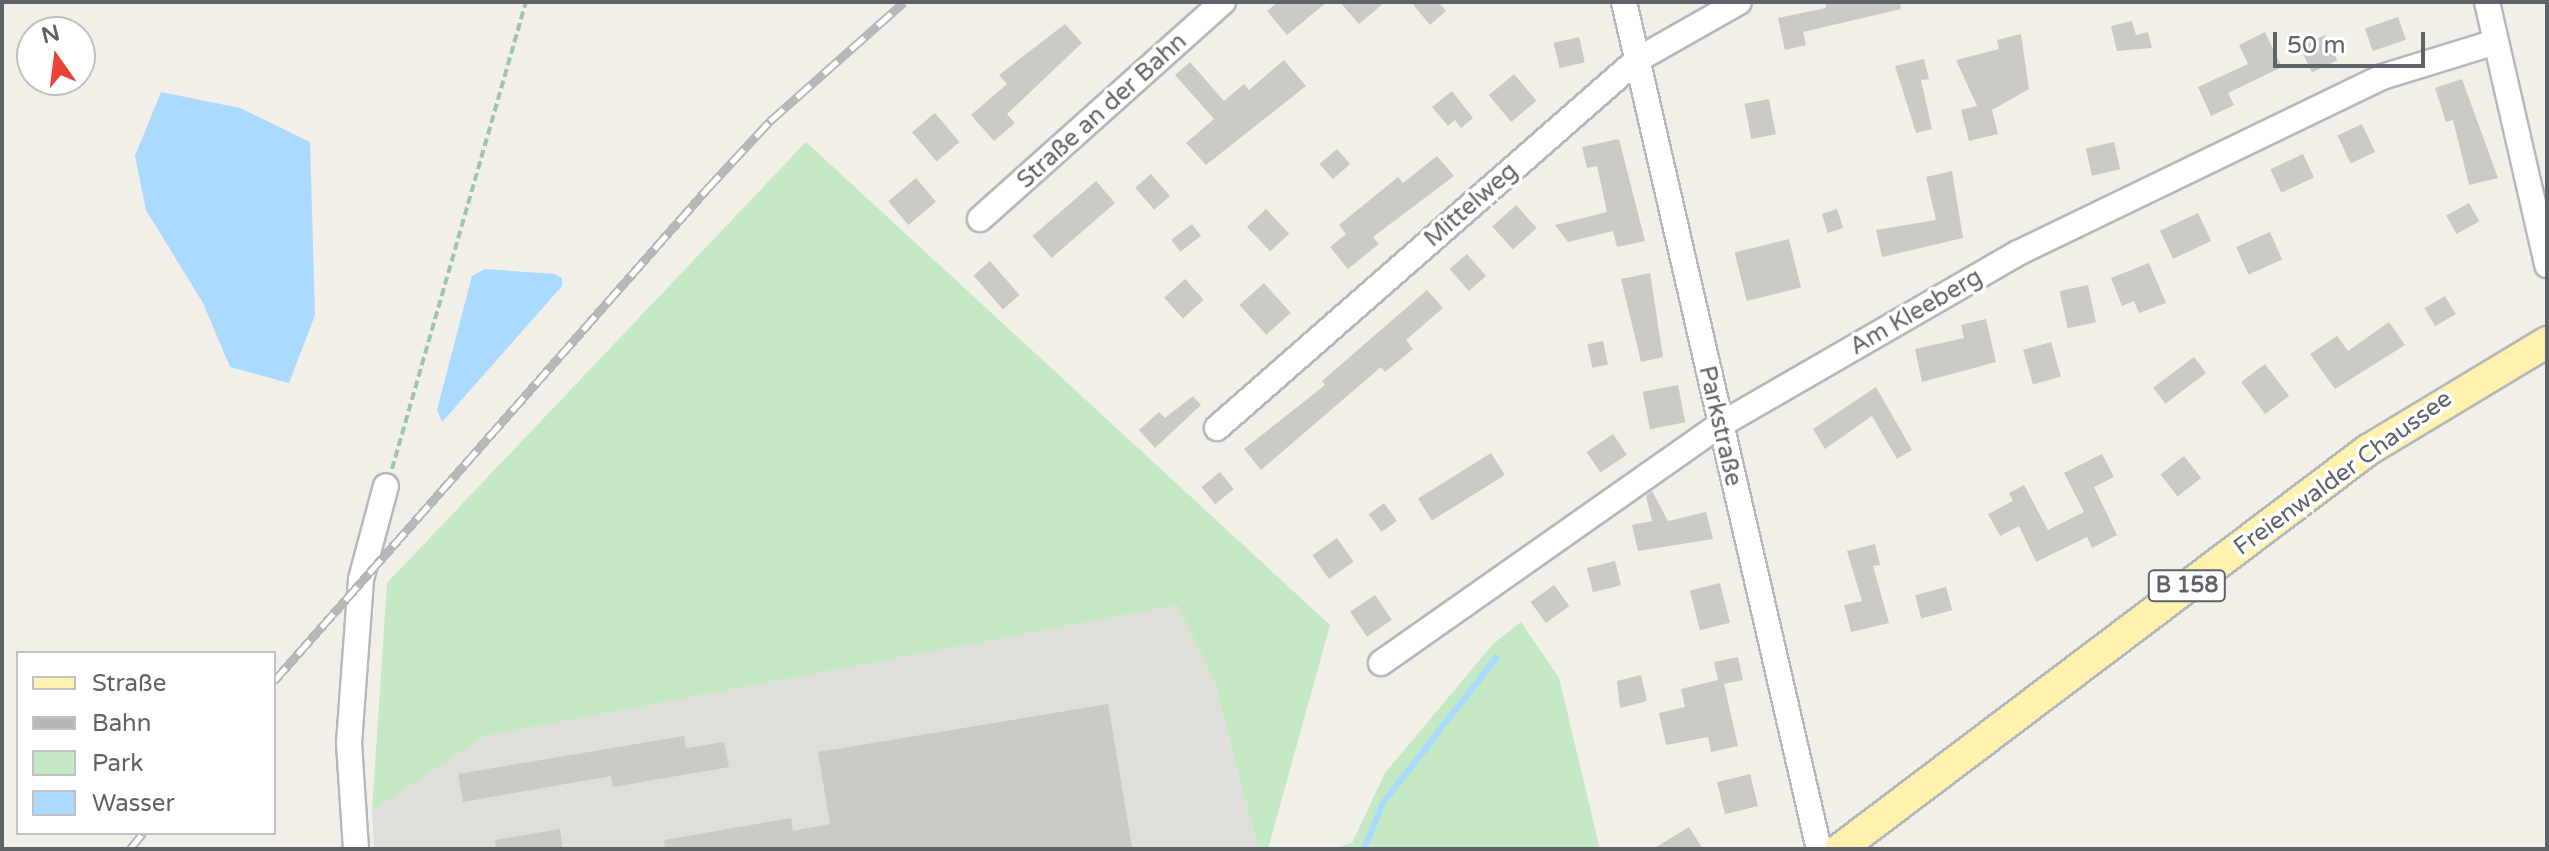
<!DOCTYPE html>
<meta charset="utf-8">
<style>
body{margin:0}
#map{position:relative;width:2549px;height:851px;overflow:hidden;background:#f1efe8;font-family:"Varela Round",sans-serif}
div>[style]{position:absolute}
.industrial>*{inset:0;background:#e0deda}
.green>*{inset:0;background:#c5e8c5}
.water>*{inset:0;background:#aadaff}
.stream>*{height:6px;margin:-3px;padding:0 3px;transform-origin:3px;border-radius:3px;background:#aadaff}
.building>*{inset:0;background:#cccac5;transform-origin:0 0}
.path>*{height:4px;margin-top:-2px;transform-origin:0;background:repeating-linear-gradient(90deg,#9cc7a9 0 8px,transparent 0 12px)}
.roads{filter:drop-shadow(2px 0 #b5b8bc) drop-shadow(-2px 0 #b5b8bc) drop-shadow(0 2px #b5b8bc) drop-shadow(0 -2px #b5b8bc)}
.minor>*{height:24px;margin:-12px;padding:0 12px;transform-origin:12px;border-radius:12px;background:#fff}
.major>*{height:30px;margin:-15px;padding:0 15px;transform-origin:15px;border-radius:15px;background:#fff2af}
.rail>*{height:9px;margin-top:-4.5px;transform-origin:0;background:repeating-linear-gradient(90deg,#fff 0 18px,#b6b7b8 0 36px);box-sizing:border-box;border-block:2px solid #b6b7b8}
span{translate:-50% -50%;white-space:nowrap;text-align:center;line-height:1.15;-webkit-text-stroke:7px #fff;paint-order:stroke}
.shield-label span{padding:2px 6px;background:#fff;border:2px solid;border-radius:6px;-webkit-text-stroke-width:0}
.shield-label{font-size:22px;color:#5f6368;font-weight:700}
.street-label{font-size:24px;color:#5f6368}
.frame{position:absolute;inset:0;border:4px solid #5f6368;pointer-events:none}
.legend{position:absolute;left:16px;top:651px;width:260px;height:184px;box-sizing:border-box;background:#fff;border:2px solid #bfc1c3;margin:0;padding:10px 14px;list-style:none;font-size:24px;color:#5f6368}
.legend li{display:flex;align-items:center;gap:16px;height:40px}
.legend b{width:40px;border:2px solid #bfc1c3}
.north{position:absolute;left:16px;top:16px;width:80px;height:80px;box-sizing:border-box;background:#fff;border:2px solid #bfc1c3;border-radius:50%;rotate:346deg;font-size:22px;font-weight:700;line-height:32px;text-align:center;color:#5f6368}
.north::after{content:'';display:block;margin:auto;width:28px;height:36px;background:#ea4335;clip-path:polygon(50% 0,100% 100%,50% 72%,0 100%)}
.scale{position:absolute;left:2273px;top:32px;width:152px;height:36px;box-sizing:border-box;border:4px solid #5f6368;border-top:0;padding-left:10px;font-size:24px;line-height:28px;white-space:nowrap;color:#5f6368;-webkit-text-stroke:6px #fff;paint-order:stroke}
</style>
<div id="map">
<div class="industrial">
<i style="clip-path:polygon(1178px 605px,1215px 682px,1258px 849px,374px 849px,372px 811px,485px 736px)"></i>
</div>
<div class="green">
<i style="clip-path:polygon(806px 142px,1330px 625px,1268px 849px,1258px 849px,1215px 682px,1178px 605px,485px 736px,372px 811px,387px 583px)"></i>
<i style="clip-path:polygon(1521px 622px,1559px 678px,1600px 849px,1333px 849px,1352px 843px,1385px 773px,1493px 644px)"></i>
</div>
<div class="water">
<i style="clip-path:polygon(161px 92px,240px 108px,310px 142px,315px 315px,289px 383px,230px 367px,203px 303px,146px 210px,135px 156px)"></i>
<i style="clip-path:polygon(485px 269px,554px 274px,562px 278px,562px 286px,442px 422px,437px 410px,472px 276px)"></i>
</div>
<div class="stream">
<i style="left:1364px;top:849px;width:50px;rotate:-67.6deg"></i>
<i style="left:1383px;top:803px;width:184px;rotate:-52.1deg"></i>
</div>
<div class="building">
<i style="clip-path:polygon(1278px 2px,1327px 2px,1287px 35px,1267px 11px)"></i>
<i style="clip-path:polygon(1340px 2px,1385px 2px,1359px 24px)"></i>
<i style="clip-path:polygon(1411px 2px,1438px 2px,1446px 11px,1430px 25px)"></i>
<i style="clip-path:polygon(1825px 2px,1900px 2px,1901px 9px,1803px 32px,1806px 45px,1785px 50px,1778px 18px,1826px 8px)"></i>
<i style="left:2398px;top:17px;width:24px;height:35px;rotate:71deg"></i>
<i style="clip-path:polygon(2132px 21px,2136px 35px,2148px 32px,2152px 48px,2117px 51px,2111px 26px)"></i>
<i style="clip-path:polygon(1065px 24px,1082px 43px,1007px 114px,1015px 123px,994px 141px,971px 115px,1007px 84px,999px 75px)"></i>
<i style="clip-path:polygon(2265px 32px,2282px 67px,2228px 93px,2234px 105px,2211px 116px,2198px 87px,2248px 64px,2239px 45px)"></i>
<i style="clip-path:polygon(2021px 34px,2029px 89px,1992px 110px,1998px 134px,1969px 141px,1961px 110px,1977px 106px,1956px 60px,1999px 49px,1997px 40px)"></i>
<i style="left:2325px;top:35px;width:28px;height:28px;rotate:64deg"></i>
<i style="left:1579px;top:37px;width:26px;height:26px;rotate:77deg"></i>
<i style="clip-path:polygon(1924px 59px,1929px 79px,1921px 80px,1932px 129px,1916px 133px,1895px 66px)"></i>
<i style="clip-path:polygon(1284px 60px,1306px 86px,1206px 165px,1186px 143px,1214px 119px,1175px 75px,1190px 62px,1224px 101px,1244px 84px,1249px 90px)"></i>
<i style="left:1514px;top:74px;width:35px;height:33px;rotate:50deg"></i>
<i style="clip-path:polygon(2462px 79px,2498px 178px,2469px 185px,2453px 120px,2446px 122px,2435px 88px)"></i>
<i style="clip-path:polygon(1452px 91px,1473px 118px,1461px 128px,1455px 120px,1448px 126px,1432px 107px)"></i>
<i style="left:1769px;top:99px;width:36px;height:25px;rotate:79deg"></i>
<i style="left:935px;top:113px;width:38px;height:30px;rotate:50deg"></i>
<i style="left:2362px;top:124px;width:31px;height:27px;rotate:65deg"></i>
<i style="clip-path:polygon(1619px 139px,1645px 241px,1617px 247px,1613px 231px,1568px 242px,1555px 225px,1607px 212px,1597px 166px,1587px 168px,1582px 147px)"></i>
<i style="left:2114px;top:142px;width:28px;height:29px;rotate:77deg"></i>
<i style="left:1337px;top:149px;width:20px;height:23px;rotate:49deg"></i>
<i style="left:2303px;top:154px;width:26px;height:36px;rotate:65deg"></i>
<i style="clip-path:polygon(1437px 156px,1454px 176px,1373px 237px,1379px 244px,1348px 269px,1330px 247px,1346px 234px,1339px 225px,1398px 177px,1403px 183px)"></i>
<i style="clip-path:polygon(1952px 171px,1963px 238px,1882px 257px,1876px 230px,1936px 220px,1926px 177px)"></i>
<i style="left:1151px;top:174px;width:29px;height:21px;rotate:49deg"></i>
<i style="left:916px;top:178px;width:31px;height:36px;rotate:50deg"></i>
<i style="left:1096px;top:181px;width:29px;height:84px;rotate:49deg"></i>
<i style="left:2469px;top:203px;width:21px;height:26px;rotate:61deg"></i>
<i style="left:1516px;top:205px;width:31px;height:32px;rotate:48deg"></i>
<i style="left:1266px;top:209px;width:34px;height:26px;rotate:47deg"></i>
<i style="left:1837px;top:209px;width:20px;height:16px;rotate:72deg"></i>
<i style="left:2198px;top:213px;width:31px;height:42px;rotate:65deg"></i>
<i style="left:1192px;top:224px;width:15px;height:26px;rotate:53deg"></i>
<i style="left:2270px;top:232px;width:30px;height:37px;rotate:66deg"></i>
<i style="left:1789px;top:239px;width:50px;height:56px;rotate:76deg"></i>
<i style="left:1467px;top:254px;width:29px;height:23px;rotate:49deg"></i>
<i style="left:990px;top:261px;width:45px;height:22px;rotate:49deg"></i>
<i style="clip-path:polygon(2149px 263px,2166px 303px,2139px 313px,2134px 301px,2122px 306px,2111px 278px)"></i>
<i style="clip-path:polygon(1650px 273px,1663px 357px,1641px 362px,1621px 279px)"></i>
<i style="left:1185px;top:279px;width:28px;height:28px;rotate:48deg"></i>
<i style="left:1264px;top:283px;width:40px;height:33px;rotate:48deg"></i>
<i style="left:2088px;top:285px;width:38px;height:29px;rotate:78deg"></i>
<i style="clip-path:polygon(1427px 290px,1443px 308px,1406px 340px,1413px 349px,1385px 372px,1381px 367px,1261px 470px,1244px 449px,1325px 385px,1322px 381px)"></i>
<i style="left:2445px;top:296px;width:21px;height:24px;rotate:59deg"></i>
<i style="clip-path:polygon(1986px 319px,1996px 362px,1922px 382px,1915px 349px,1964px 338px,1961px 325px)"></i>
<i style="clip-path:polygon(2389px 322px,2405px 345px,2335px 389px,2310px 354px,2337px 336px,2348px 351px)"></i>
<i style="left:1603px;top:341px;width:24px;height:16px;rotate:78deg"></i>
<i style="left:2051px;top:342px;width:36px;height:29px;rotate:74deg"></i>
<i style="left:2194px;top:357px;width:20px;height:51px;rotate:53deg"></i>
<i style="left:2265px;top:364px;width:40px;height:30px;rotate:53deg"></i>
<i style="left:1678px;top:385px;width:38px;height:36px;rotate:79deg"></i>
<i style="clip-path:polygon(1876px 387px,1912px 450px,1897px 459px,1872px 416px,1825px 449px,1813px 429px)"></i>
<i style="clip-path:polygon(1193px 396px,1201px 405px,1155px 448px,1139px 430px,1159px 412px,1165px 418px)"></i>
<i style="left:1613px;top:434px;width:25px;height:32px;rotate:56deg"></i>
<i style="left:1491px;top:453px;width:26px;height:86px;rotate:58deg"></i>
<i style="clip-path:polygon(2102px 454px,2114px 477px,2094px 487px,2117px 535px,2092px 548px,2087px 537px,2036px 562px,2019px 526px,2000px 536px,1988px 514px,2013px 501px,2009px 493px,2024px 485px,2048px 530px,2084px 512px,2064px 473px)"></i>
<i style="left:2184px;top:456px;width:28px;height:30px;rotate:52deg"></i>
<i style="left:1220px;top:472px;width:22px;height:24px;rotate:51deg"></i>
<i style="clip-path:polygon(1652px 491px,1668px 521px,1706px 512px,1713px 539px,1638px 551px,1632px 525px,1652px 521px,1646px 496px)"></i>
<i style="left:1384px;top:503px;width:22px;height:19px;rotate:54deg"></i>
<i style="left:1337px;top:538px;width:29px;height:30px;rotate:55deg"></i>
<i style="clip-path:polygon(1875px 544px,1880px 565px,1873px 566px,1889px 623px,1851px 632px,1844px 605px,1862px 601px,1847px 551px)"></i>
<i style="left:1615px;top:561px;width:25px;height:29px;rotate:76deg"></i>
<i style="left:1720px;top:583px;width:41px;height:31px;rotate:76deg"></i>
<i style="left:1554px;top:585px;width:26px;height:29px;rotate:54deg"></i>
<i style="left:1946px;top:587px;width:24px;height:32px;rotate:75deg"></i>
<i style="left:1375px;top:595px;width:30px;height:30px;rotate:56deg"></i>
<i style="clip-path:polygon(1738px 657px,1743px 680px,1724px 684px,1738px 746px,1711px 752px,1708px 737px,1666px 745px,1659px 713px,1685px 707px,1681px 689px,1718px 680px,1714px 662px)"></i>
<i style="clip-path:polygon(1641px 675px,1647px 701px,1620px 708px,1617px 681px)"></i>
<i style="clip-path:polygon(1108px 704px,1132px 847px,665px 849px,664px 840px,791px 818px,793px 831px,830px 824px,818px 752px)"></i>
<i style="clip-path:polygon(684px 736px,686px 748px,724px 742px,729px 767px,613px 787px,611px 776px,463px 802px,458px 774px)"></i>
<i style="left:1750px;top:774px;width:33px;height:34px;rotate:76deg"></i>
<i style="clip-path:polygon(1689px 827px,1703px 849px,1653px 849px)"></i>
<i style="clip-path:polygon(560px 829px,563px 849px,496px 849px,495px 840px)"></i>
</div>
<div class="path">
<i style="left:392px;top:469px;width:486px;rotate:-74deg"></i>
</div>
<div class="roads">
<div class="minor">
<i style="left:1624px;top:2px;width:869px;rotate:77.04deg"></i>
<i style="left:2487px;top:2px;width:270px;rotate:77.1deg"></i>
<i style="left:980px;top:219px;width:326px;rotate:-41.8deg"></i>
<i style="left:1217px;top:428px;width:558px;rotate:-41.22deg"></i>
<i style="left:1637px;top:60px;width:117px;rotate:-29.6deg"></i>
<i style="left:1381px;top:663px;width:414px;rotate:-35.1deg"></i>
<i style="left:1720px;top:425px;width:344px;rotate:-30deg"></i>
<i style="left:2018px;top:253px;width:404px;rotate:-25.8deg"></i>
<i style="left:2382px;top:77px;width:119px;rotate:-17.1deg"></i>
<i style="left:356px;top:849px;width:106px;rotate:-93.8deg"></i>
<i style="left:349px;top:743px;width:164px;rotate:-85.8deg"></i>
<i style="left:361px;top:579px;width:96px;rotate:-75deg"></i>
</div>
<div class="major">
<i style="left:1840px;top:849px;width:662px;rotate:-37.08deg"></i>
<i style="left:2368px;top:450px;width:209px;rotate:-31.1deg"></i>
</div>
</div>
<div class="rail">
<i style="left:274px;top:681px;width:655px;rotate:-48.65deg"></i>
<i style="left:707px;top:189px;width:93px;rotate:-47.2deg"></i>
<i style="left:770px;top:121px;width:179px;rotate:-41.6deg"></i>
<i style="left:130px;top:849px;width:21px;rotate:-51deg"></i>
</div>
<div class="shield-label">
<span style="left:2187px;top:586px">B 158</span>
</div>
<div class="street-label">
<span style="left:1102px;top:111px;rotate:-42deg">Straße an der Bahn</span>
<span style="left:1471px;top:205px;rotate:-41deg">Mittelweg</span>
<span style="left:1916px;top:312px;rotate:-30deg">Am Kleeberg</span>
<span style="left:1720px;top:426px;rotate:77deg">Parkstraße</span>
<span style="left:2343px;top:473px;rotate:-36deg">Freienwalder Chaussee</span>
</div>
<div class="frame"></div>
<ul class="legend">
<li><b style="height:10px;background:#fff2af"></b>Straße</li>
<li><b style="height:10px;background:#b6b7b8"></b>Bahn</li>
<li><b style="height:22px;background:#c5e8c5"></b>Park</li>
<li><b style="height:22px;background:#aadaff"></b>Wasser</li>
</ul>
<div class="north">N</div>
<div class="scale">50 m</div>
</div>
